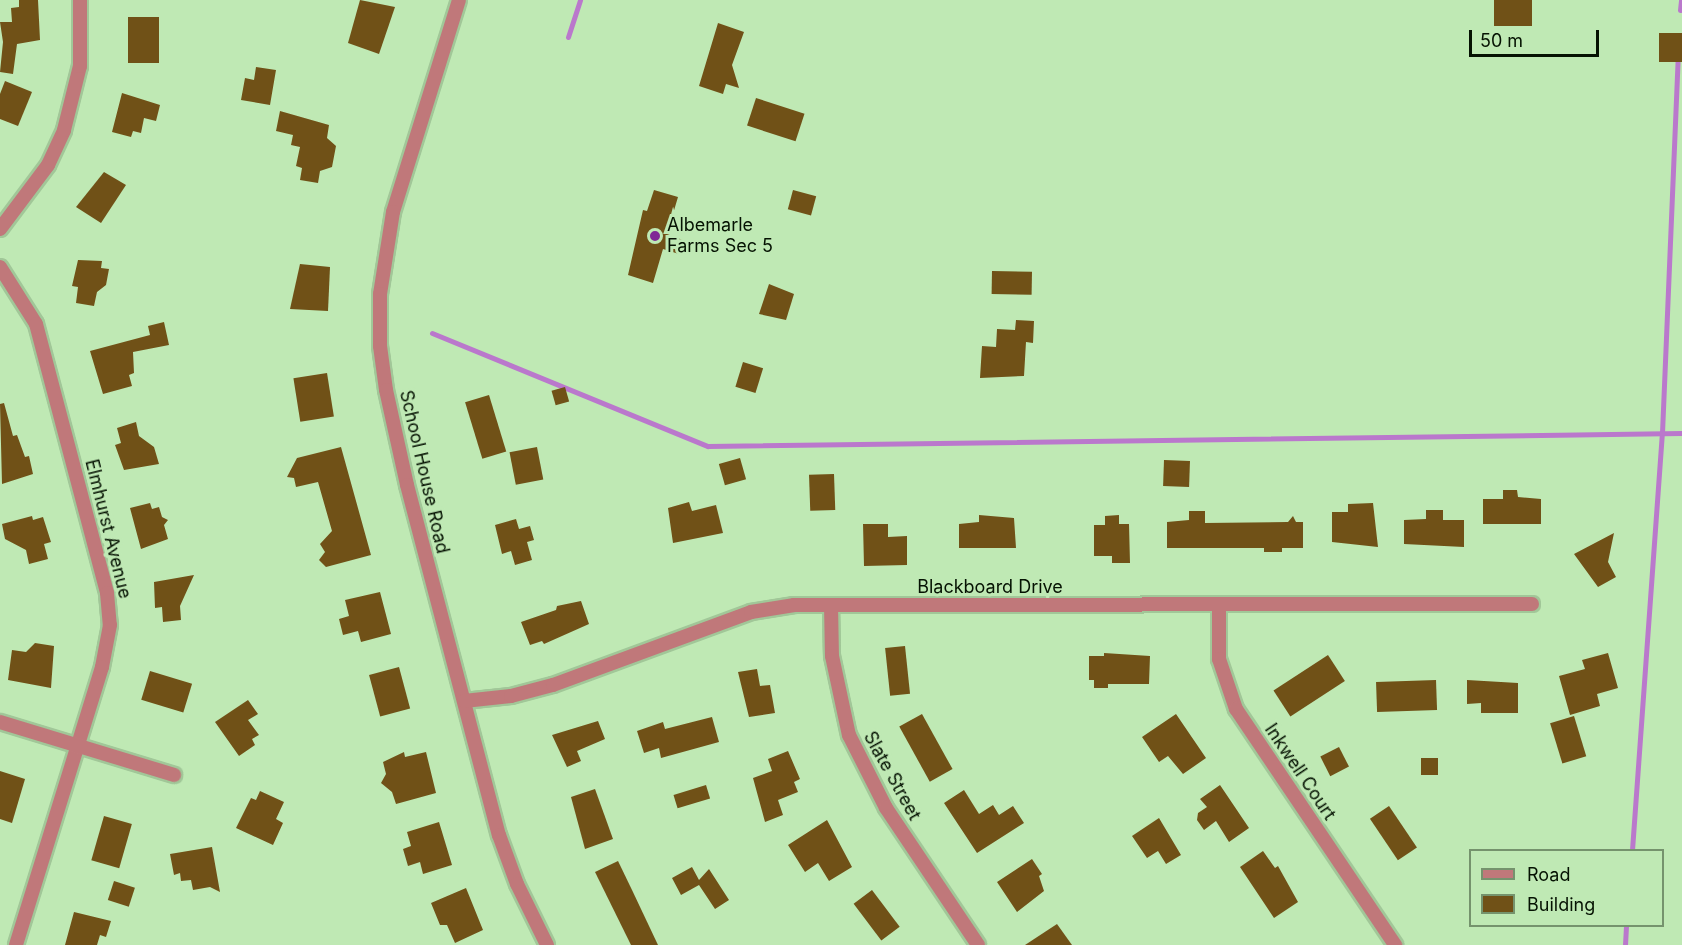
<!DOCTYPE html>
<style>
body{margin:0}
#map{position:relative;width:1682px;height:945px;overflow:hidden;background:#bfe9b4;font-family:Inter,sans-serif}
div>[style]{position:absolute}
.stream>*{height:5px;margin:-2.5px;padding:0 2.5px;transform-origin:2.5px;border-radius:2.5px;background:#ba78cc}
.building>*{inset:0;background:#705117;transform-origin:0 0}
.roads{filter:drop-shadow(2px 0 #a1c798) drop-shadow(-2px 0 #a1c798) drop-shadow(0 2px #a1c798) drop-shadow(0 -2px #a1c798)}
.minor>*{height:14px;margin:-7px;padding:0 7px;transform-origin:7px;border-radius:7px;background:#c0787a}
.dots>*{width:16px;height:16px;translate:-50% -50%;box-sizing:border-box;border:3px solid #bfe9b4;border-radius:50%}
span{translate:-50% -50%;white-space:nowrap;text-align:center;line-height:1.15;-webkit-text-stroke:6px #bfe9b4;paint-order:stroke}
.poi-label{font-size:18px;color:#051202}
.left{translate:0 -50%;text-align:left}
.street-label{font-size:18px;color:#051202}
.legend{position:absolute;left:1469px;top:849px;width:195px;height:78px;box-sizing:border-box;background:#bfe9b4;border:2px solid #75936d;margin:0;padding:8px 10px;list-style:none;font-size:18px;color:#051202}
.legend li{display:flex;align-items:center;gap:12px;height:30px}
.legend b{width:30px;border:2px solid #75936d}
.scale{position:absolute;left:1469px;top:30px;width:130px;height:27px;box-sizing:border-box;border:3px solid #051202;border-top:0;padding-left:8px;font-size:18px;line-height:21px;white-space:nowrap;color:#051202;-webkit-text-stroke:4px #bfe9b4;paint-order:stroke}
</style>
<div id="map">
<div class="stream">
<i style="left:1680px;top:10px;width:10px;rotate:-84deg"></i>
<i style="left:568px;top:37px;width:39px;rotate:-72deg"></i>
<i style="left:432px;top:333px;width:298px;rotate:22.3deg"></i>
<i style="left:708px;top:446px;width:974px;rotate:-0.76deg"></i>
<i style="left:1632px;top:850px;width:418px;rotate:-85.9deg"></i>
<i style="left:1662px;top:433px;width:377px;rotate:-87.6deg"></i>
<i style="left:1625px;top:945px;width:19px;rotate:-87deg"></i>
</div>
<div class="building">
<i style="clip-path:polygon(19px 0,38px 0,40px 40px,17px 44px,13px 74px,0 72px,3px 42px,0 22px,12px 22px,11px 8px,19px 7px)"></i>
<i style="clip-path:polygon(360px 0,395px 7px,379px 54px,348px 43px)"></i>
<i style="left:1494px;top:0;width:38px;height:26px"></i>
<i style="left:128px;top:17px;width:31px;height:46px"></i>
<i style="clip-path:polygon(718px 23px,744px 32px,732px 65px,739px 88px,726px 84px,723px 94px,699px 86px)"></i>
<i style="left:1659px;top:33px;width:23px;height:29px"></i>
<i style="clip-path:polygon(256px 67px,276px 70px,270px 105px,241px 100px,245px 78px,254px 80px)"></i>
<i style="clip-path:polygon(5px 81px,32px 92px,18px 126px,0 119px,0 94px)"></i>
<i style="clip-path:polygon(122px 93px,160px 105px,156px 121px,144px 118px,141px 133px,133px 131px,131px 137px,112px 132px)"></i>
<i style="left:756px;top:98px;width:51px;height:29px;rotate:18deg"></i>
<i style="clip-path:polygon(280px 111px,329px 125px,327px 138px,336px 146px,332px 167px,320px 171px,318px 183px,300px 180px,302px 168px,296px 166px,300px 147px,291px 145px,293px 135px,276px 131px)"></i>
<i style="clip-path:polygon(104px 172px,126px 185px,101px 223px,76px 207px)"></i>
<i style="clip-path:polygon(654px 190px,678px 197px,667px 234px,683px 240px,679px 254px,663px 249px,653px 283px,628px 275px,643px 210px,647px 211px)"></i>
<i style="left:793px;top:190px;width:24px;height:20px;rotate:15deg"></i>
<i style="clip-path:polygon(78px 260px,102px 261px,101px 268px,109px 269px,106px 285px,97px 292px,94px 306px,76px 303px,78px 287px,72px 286px)"></i>
<i style="clip-path:polygon(300px 264px,330px 267px,328px 311px,290px 309px)"></i>
<i style="left:992px;top:271px;width:40px;height:23px;rotate:1deg"></i>
<i style="clip-path:polygon(769px 284px,794px 294px,786px 320px,759px 314px)"></i>
<i style="clip-path:polygon(1016px 320px,1034px 321px,1033px 343px,1026px 342px,1024px 376px,980px 378px,982px 346px,996px 347px,997px 329px,1015px 330px)"></i>
<i style="clip-path:polygon(164px 322px,169px 345px,133px 352px,134px 373px,129px 375px,132px 386px,103px 394px,90px 351px,150px 335px,148px 326px)"></i>
<i style="left:743px;top:362px;width:21px;height:26px;rotate:17deg"></i>
<i style="left:327px;top:373px;width:44px;height:34px;rotate:81deg"></i>
<i style="left:565px;top:387px;width:15px;height:14px;rotate:74deg"></i>
<i style="left:489px;top:395px;width:59px;height:25px;rotate:73deg"></i>
<i style="clip-path:polygon(4px 403px,13px 436px,17px 435px,25px 457px,29px 456px,33px 474px,2px 484px,0 404px)"></i>
<i style="clip-path:polygon(136px 422px,139px 436px,154px 447px,159px 464px,124px 470px,115px 445px,121px 443px,117px 428px)"></i>
<i style="clip-path:polygon(341px 447px,371px 555px,326px 567px,319px 560px,325px 552px,320px 544px,332px 531px,318px 482px,296px 487px,294px 478px,287px 477px,297px 458px)"></i>
<i style="left:537px;top:447px;width:33px;height:28px;rotate:79deg"></i>
<i style="left:740px;top:458px;width:22px;height:22px;rotate:74deg"></i>
<i style="left:1164px;top:460px;width:26px;height:26px;rotate:2deg"></i>
<i style="left:834px;top:474px;width:36px;height:25px;rotate:88deg"></i>
<i style="clip-path:polygon(1503px 490px,1517px 490px,1518px 497px,1541px 499px,1541px 524px,1483px 524px,1483px 499px,1503px 499px)"></i>
<i style="clip-path:polygon(689px 502px,692px 511px,716px 505px,723px 533px,673px 543px,668px 508px)"></i>
<i style="clip-path:polygon(150px 503px,152px 509px,159px 507px,162px 517px,168px 520px,164px 525px,168px 539px,141px 549px,130px 508px)"></i>
<i style="clip-path:polygon(1373px 503px,1378px 547px,1332px 542px,1332px 512px,1348px 512px,1348px 504px)"></i>
<i style="clip-path:polygon(1426px 510px,1443px 510px,1443px 520px,1464px 520px,1464px 547px,1404px 544px,1404px 520px,1426px 519px)"></i>
<i style="clip-path:polygon(1189px 511px,1205px 511px,1205px 523px,1288px 522px,1293px 516px,1296px 522px,1303px 522px,1303px 548px,1282px 548px,1282px 552px,1264px 552px,1264px 548px,1167px 548px,1167px 522px,1189px 520px)"></i>
<i style="clip-path:polygon(979px 515px,1014px 518px,1016px 548px,959px 548px,959px 524px,979px 522px)"></i>
<i style="clip-path:polygon(1119px 515px,1119px 524px,1129px 524px,1130px 563px,1112px 563px,1112px 556px,1094px 556px,1094px 525px,1105px 525px,1105px 516px)"></i>
<i style="clip-path:polygon(32px 516px,33px 520px,43px 517px,51px 542px,44px 544px,48px 559px,29px 564px,26px 550px,5px 539px,2px 524px)"></i>
<i style="clip-path:polygon(516px 519px,519px 529px,530px 526px,534px 540px,527px 542px,532px 560px,515px 565px,511px 551px,502px 554px,495px 525px)"></i>
<i style="clip-path:polygon(863px 524px,888px 524px,888px 537px,907px 536px,907px 565px,864px 566px)"></i>
<i style="clip-path:polygon(1614px 533px,1608px 562px,1616px 577px,1598px 587px,1574px 554px)"></i>
<i style="clip-path:polygon(194px 575px,180px 606px,181px 620px,163px 622px,162px 607px,155px 608px,154px 582px)"></i>
<i style="clip-path:polygon(380px 592px,391px 634px,361px 642px,358px 631px,343px 635px,339px 619px,349px 616px,345px 600px)"></i>
<i style="clip-path:polygon(581px 601px,589px 624px,544px 644px,542px 641px,530px 645px,521px 622px,556px 610px,557px 606px)"></i>
<i style="clip-path:polygon(35px 643px,54px 646px,51px 688px,8px 680px,12px 650px,26px 652px)"></i>
<i style="left:905px;top:646px;width:48px;height:20px;rotate:84deg"></i>
<i style="clip-path:polygon(1104px 653px,1150px 656px,1149px 684px,1108px 684px,1108px 688px,1094px 688px,1094px 680px,1089px 680px,1089px 656px,1104px 656px)"></i>
<i style="clip-path:polygon(1608px 653px,1618px 688px,1597px 694px,1600px 706px,1570px 715px,1559px 676px,1585px 669px,1582px 660px)"></i>
<i style="left:1328px;top:655px;width:31px;height:65px;rotate:57deg"></i>
<i style="left:399px;top:667px;width:43px;height:31px;rotate:75deg"></i>
<i style="clip-path:polygon(757px 669px,760px 686px,770px 685px,775px 713px,749px 717px,738px 672px)"></i>
<i style="left:150px;top:671px;width:44px;height:30px;rotate:17deg"></i>
<i style="left:1436px;top:680px;width:30px;height:60px;rotate:88deg"></i>
<i style="clip-path:polygon(1467px 680px,1518px 683px,1518px 713px,1481px 713px,1481px 703px,1467px 704px)"></i>
<i style="clip-path:polygon(248px 700px,258px 714px,248px 720px,259px 735px,252px 739px,255px 745px,239px 756px,215px 722px)"></i>
<i style="left:922px;top:714px;width:63px;height:26px;rotate:61deg"></i>
<i style="clip-path:polygon(1176px 714px,1206px 758px,1183px 774px,1168px 756px,1159px 762px,1142px 737px)"></i>
<i style="left:1574px;top:716px;width:42px;height:25px;rotate:73deg"></i>
<i style="clip-path:polygon(712px 717px,719px 742px,661px 758px,659px 748px,644px 753px,637px 731px,663px 722px,665px 729px)"></i>
<i style="clip-path:polygon(598px 721px,605px 739px,577px 751px,581px 761px,567px 767px,552px 735px)"></i>
<i style="left:1339px;top:747px;width:22px;height:21px;rotate:63deg"></i>
<i style="clip-path:polygon(788px 751px,800px 779px,794px 782px,798px 792px,778px 800px,783px 815px,765px 822px,753px 778px,772px 771px,768px 759px)"></i>
<i style="clip-path:polygon(404px 752px,405px 757px,426px 752px,436px 793px,396px 804px,392px 792px,381px 783px,386px 774px,383px 762px)"></i>
<i style="left:1421px;top:758px;width:17px;height:17px"></i>
<i style="clip-path:polygon(0 771px,25px 779px,12px 823px,0 819px)"></i>
<i style="left:706px;top:785px;width:14px;height:34px;rotate:73deg"></i>
<i style="clip-path:polygon(1220px 785px,1249px 828px,1229px 842px,1216px 821px,1204px 830px,1197px 820px,1198px 813px,1207px 807px,1200px 799px)"></i>
<i style="clip-path:polygon(595px 789px,613px 839px,585px 849px,571px 797px)"></i>
<i style="clip-path:polygon(964px 790px,979px 814px,993px 805px,999px 815px,1013px 806px,1024px 823px,977px 853px,944px 803px)"></i>
<i style="clip-path:polygon(260px 791px,284px 802px,276px 819px,283px 823px,273px 845px,236px 828px,251px 798px,256px 800px)"></i>
<i style="left:1389px;top:806px;width:50px;height:23px;rotate:56deg"></i>
<i style="left:104px;top:816px;width:29px;height:46px;rotate:16deg"></i>
<i style="clip-path:polygon(1159px 818px,1181px 855px,1166px 864px,1158px 851px,1147px 858px,1132px 836px)"></i>
<i style="clip-path:polygon(827px 820px,852px 867px,829px 881px,818px 863px,805px 872px,788px 845px)"></i>
<i style="clip-path:polygon(439px 822px,452px 865px,423px 874px,420px 862px,408px 866px,403px 849px,411px 846px,407px 832px)"></i>
<i style="clip-path:polygon(212px 847px,220px 892px,210px 887px,193px 890px,191px 880px,181px 881px,180px 873px,174px 875px,170px 854px)"></i>
<i style="clip-path:polygon(1263px 851px,1275px 868px,1278px 866px,1298px 902px,1274px 918px,1240px 867px)"></i>
<i style="clip-path:polygon(1032px 859px,1042px 874px,1039px 876px,1044px 891px,1017px 912px,997px 882px)"></i>
<i style="clip-path:polygon(618px 861px,632px 890px,658px 945px,631px 945px,595px 872px)"></i>
<i style="clip-path:polygon(692px 867px,699px 880px,709px 869px,729px 900px,715px 909px,699px 885px,681px 895px,672px 878px)"></i>
<i style="left:114px;top:881px;width:22px;height:20px;rotate:18deg"></i>
<i style="clip-path:polygon(466px 888px,483px 930px,455px 943px,447px 925px,440px 925px,431px 903px)"></i>
<i style="left:872px;top:890px;width:46px;height:23px;rotate:53deg"></i>
<i style="clip-path:polygon(74px 912px,111px 921px,106px 937px,100px 935px,97px 945px,65px 945px)"></i>
<i style="clip-path:polygon(1057px 924px,1072px 945px,1025px 945px)"></i>
</div>
<div class="roads">
<div class="minor">
<i style="left:459px;top:0;width:222px;rotate:107.3deg"></i>
<i style="left:393px;top:212px;width:83px;rotate:99deg"></i>
<i style="left:380px;top:294px;width:52px;rotate:90deg"></i>
<i style="left:380px;top:346px;width:44px;rotate:82.2deg"></i>
<i style="left:386px;top:390px;width:97px;rotate:77.5deg"></i>
<i style="left:407px;top:485px;width:362px;rotate:75.3deg"></i>
<i style="left:499px;top:835px;width:52px;rotate:69.8deg"></i>
<i style="left:517px;top:884px;width:68px;rotate:63.8deg"></i>
<i style="left:0;top:229px;width:80px;rotate:-53.1deg"></i>
<i style="left:48px;top:165px;width:38px;rotate:-65deg"></i>
<i style="left:64px;top:130px;width:66px;rotate:-76deg"></i>
<i style="left:80px;top:66px;width:66px;rotate:-90deg"></i>
<i style="left:0;top:267px;width:67px;rotate:57.7deg"></i>
<i style="left:36px;top:324px;width:278px;rotate:75.2deg"></i>
<i style="left:107px;top:593px;width:32px;rotate:85deg"></i>
<i style="left:110px;top:625px;width:43px;rotate:100.8deg"></i>
<i style="left:102px;top:667px;width:291px;rotate:107.2deg"></i>
<i style="left:1219px;top:604px;width:55px;rotate:90deg"></i>
<i style="left:1219px;top:659px;width:53px;rotate:71.2deg"></i>
<i style="left:1236px;top:709px;width:285px;rotate:56deg"></i>
<i style="left:831px;top:605px;width:51px;rotate:88.9deg"></i>
<i style="left:832px;top:656px;width:81px;rotate:77.9deg"></i>
<i style="left:849px;top:735px;width:82px;rotate:63.1deg"></i>
<i style="left:886px;top:808px;width:165px;rotate:56.1deg"></i>
<i style="left:464px;top:701px;width:47px;rotate:-6.1deg"></i>
<i style="left:511px;top:696px;width:43px;rotate:-14.7deg"></i>
<i style="left:553px;top:685px;width:211px;rotate:-20.2deg"></i>
<i style="left:751px;top:612px;width:44px;rotate:-9.2deg"></i>
<i style="left:794px;top:605px;width:738px;rotate:-0.08deg"></i>
<i style="left:0;top:722px;width:182px;rotate:16.9deg"></i>
</div>
</div>
<div class="dots">
<i style="left:655px;top:236px;background:#802896"></i>
</div>
<div class="poi-label">
<span class="left" style="left:667px;top:236px">Albemarle<br>Farms Sec 5</span>
</div>
<div class="street-label">
<span style="left:424px;top:472px;rotate:77deg">School House Road</span>
<span style="left:108px;top:529px;rotate:76deg">Elmhurst Avenue</span>
<span style="left:990px;top:587px">Blackboard Drive</span>
<span style="left:1300px;top:772px;rotate:56deg">Inkwell Court</span>
<span style="left:892px;top:776px;rotate:61deg">Slate Street</span>
</div>
<ul class="legend">
<li><b style="height:8px;background:#c0787a"></b>Road</li>
<li><b style="height:16px;background:#705117"></b>Building</li>
</ul>
<div class="scale">50 m</div>
</div>
